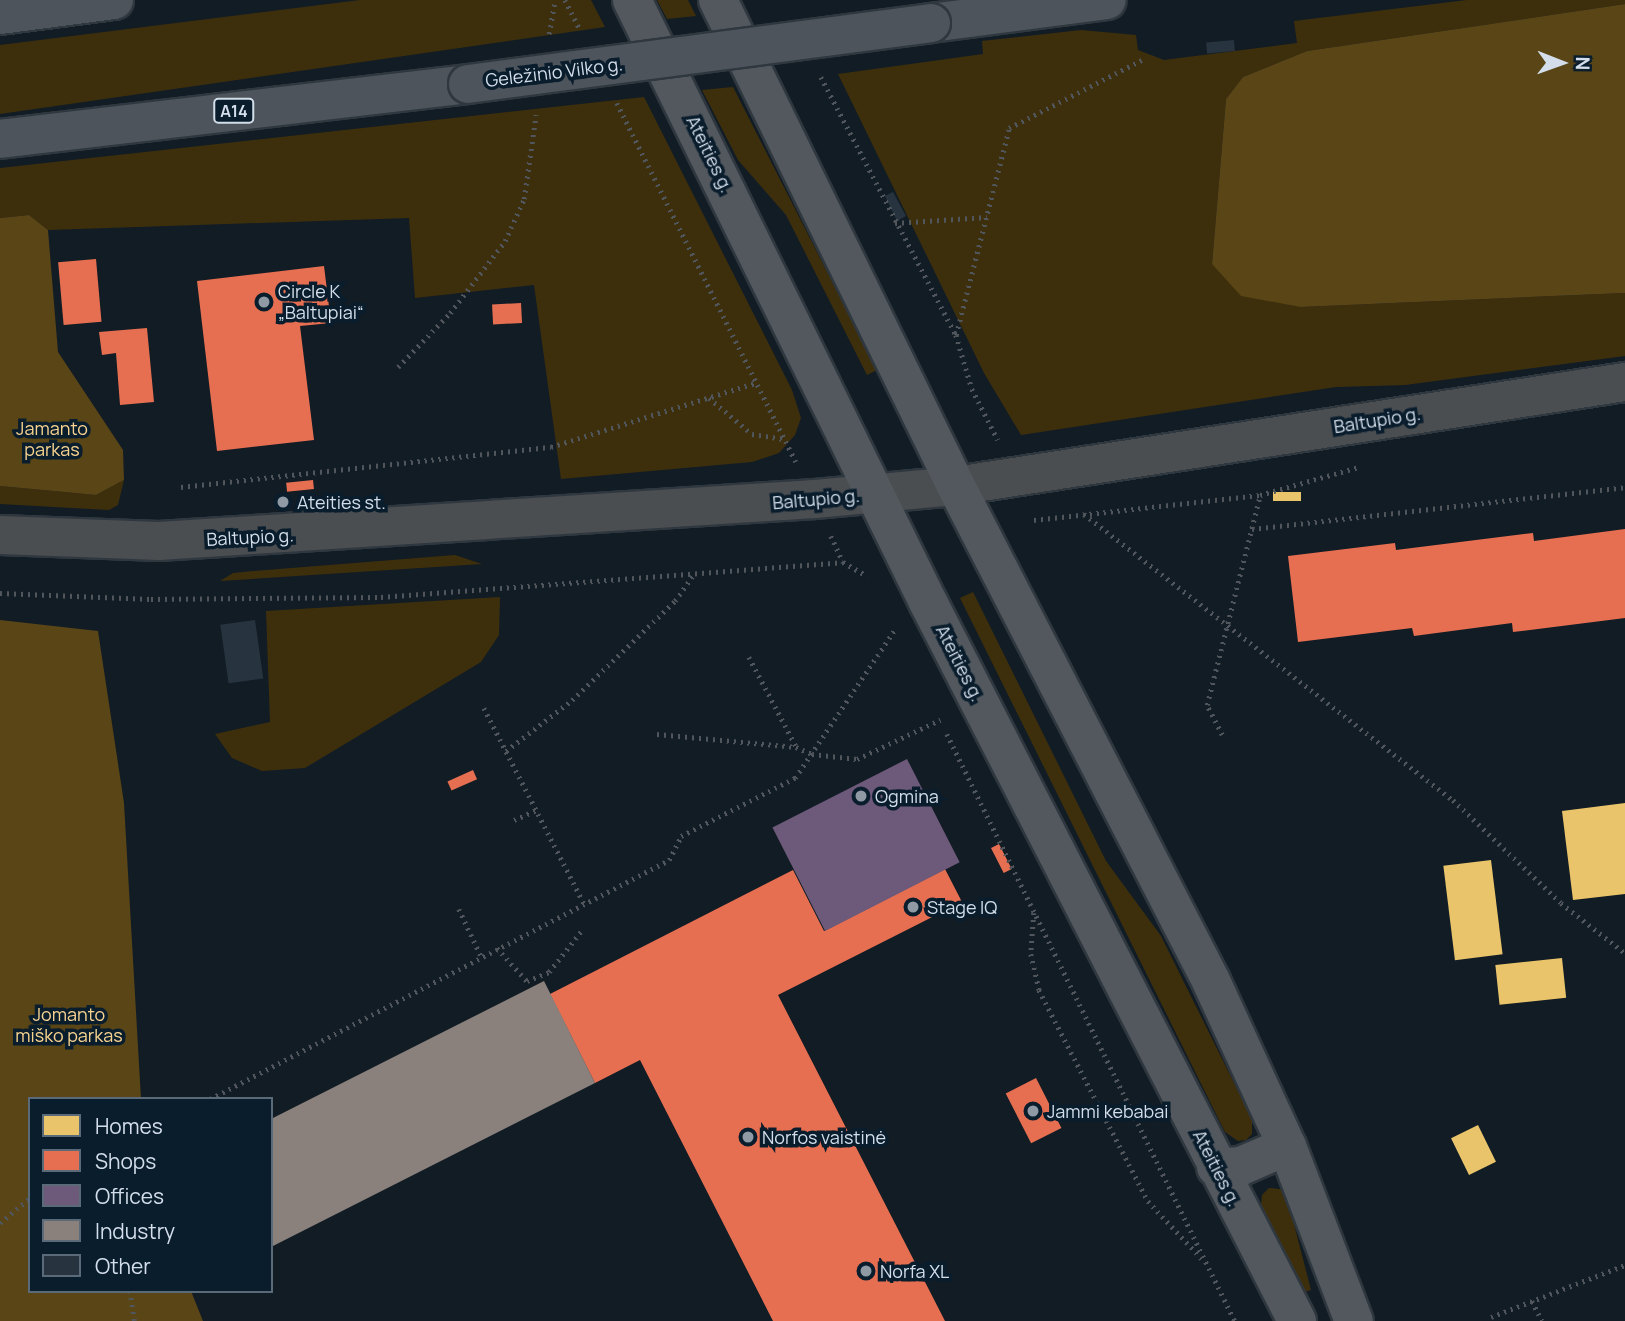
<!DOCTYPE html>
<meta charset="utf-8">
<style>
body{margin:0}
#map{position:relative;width:1625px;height:1321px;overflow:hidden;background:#121c25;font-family:Manrope,sans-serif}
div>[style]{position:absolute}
.green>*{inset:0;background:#3e2f0c}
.forest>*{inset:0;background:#594516}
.homes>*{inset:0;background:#e9c46a;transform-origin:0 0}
.shops>*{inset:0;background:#e76f51;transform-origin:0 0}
.offices>*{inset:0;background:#6d597a;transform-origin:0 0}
.industry>*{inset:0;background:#8a817c}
.building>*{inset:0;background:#27343f;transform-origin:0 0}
.path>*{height:4.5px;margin-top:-2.25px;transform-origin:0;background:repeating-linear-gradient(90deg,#50565b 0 2px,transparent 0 7px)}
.roads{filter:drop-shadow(2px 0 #2f373f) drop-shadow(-2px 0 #2f373f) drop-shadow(0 2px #2f373f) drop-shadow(0 -2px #2f373f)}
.minor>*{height:38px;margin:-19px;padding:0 19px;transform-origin:19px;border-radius:19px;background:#4a4e51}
.major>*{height:38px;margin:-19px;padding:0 19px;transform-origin:19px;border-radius:19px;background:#52585d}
.highway>*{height:38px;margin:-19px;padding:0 19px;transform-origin:19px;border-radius:19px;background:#4e545b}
.bridges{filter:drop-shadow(2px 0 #2f373f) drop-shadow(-2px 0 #2f373f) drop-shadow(0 2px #2f373f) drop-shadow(0 -2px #2f373f)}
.highway-bridge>*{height:38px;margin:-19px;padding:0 19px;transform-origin:19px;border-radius:19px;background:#4e545b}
.dots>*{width:19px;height:19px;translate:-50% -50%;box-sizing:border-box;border:4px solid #0a1d2d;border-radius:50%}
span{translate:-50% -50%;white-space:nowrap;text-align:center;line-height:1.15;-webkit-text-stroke:7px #0a1d2d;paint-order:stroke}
.shield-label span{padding:2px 5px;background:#0a1d2d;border:2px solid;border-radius:5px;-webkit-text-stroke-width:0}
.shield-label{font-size:16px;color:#d3deea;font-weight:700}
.street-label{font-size:18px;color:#d3deea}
.poi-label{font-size:18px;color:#d3deea}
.left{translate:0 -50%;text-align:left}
.park-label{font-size:18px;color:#f9d490}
.legend{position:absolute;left:28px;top:1097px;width:245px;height:196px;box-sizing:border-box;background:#0a1d2d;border:2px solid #5a6a79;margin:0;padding:9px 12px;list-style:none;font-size:21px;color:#d3deea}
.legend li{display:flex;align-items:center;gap:14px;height:35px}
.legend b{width:35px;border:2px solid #5a6a79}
.north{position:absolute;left:1527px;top:28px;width:70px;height:70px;-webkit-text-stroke:5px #0a1d2d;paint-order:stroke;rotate:91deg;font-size:19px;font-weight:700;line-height:28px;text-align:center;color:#d3deea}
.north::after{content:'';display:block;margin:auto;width:24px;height:32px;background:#d3deea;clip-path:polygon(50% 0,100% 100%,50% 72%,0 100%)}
</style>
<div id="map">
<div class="green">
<i style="clip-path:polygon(360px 0,591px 0,605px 27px,0 114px,0 45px)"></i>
<i style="clip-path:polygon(657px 0,688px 0,696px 16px,667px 19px)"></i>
<i style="clip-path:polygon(1467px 0,1625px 0,1625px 4px,1307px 51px,1243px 77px,1226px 99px,1212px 264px,1301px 307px,1625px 293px,1625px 356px,1405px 385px,1336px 387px,1021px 435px,984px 373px,838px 74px,983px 54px,982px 41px,1081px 30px,1136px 35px,1138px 50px,1164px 60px,1297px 43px,1294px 21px)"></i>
<i style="clip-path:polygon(733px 87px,877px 370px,867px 375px,786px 215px,738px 160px,702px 90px)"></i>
<i style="clip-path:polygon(644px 97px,792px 390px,801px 418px,795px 435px,779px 453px,752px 462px,561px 479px,534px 285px,415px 298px,409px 218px,48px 230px,29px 215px,0 218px,0 168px)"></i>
<i style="clip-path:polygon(124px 480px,118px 505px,109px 510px,0 504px,0 486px,96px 495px)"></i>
<i style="clip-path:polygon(455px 555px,482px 564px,220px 581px,233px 573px,253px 571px)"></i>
<i style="clip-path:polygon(973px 592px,1106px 861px,1161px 936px,1252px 1119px,1252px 1134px,1246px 1140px,1238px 1141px,1225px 1132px,960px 598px)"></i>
<i style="clip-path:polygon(500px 597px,499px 635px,481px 662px,305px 768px,262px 771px,232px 758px,215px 734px,270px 722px,266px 611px)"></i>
<i style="clip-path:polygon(1269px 1188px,1280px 1189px,1287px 1197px,1311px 1290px,1305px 1292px,1261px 1206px,1262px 1195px)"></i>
</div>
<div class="forest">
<i style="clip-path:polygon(1625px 4px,1625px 293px,1301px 307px,1241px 296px,1212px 264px,1226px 99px,1243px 77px,1307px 51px)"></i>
<i style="clip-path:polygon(29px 215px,48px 230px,58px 352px,123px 450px,124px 480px,96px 495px,0 486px,0 218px)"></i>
<i style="clip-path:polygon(0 620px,98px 631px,124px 803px,141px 1099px,30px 1099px,30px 1291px,191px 1291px,203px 1321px,0 1321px)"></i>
</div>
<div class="homes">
<i style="left:1301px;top:492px;width:9px;height:28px;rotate:90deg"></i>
<i style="clip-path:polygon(1625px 803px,1625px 894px,1573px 900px,1562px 811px)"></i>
<i style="left:1491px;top:860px;width:95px;height:48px;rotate:83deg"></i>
<i style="left:1562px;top:958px;width:40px;height:67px;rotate:84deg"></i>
<i style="left:1478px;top:1125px;width:41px;height:30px;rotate:64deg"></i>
</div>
<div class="shops">
<i style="left:96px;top:259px;width:63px;height:38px;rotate:85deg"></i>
<i style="clip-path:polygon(324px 266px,331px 323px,300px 326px,314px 440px,217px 451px,197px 281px)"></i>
<i style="left:521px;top:303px;width:20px;height:29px;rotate:87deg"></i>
<i style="clip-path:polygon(147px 328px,154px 402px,120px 405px,116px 353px,102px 355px,99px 332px)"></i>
<i style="left:313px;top:480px;width:9px;height:27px;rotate:84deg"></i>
<i style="clip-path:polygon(1625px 529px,1625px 618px,1513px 632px,1512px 623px,1414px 636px,1412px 628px,1298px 642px,1288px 556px,1395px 543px,1396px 550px,1533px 533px,1534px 541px)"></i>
<i style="left:473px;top:770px;width:10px;height:28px;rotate:66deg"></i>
<i style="left:999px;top:844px;width:28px;height:9px;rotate:63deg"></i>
<i style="clip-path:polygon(945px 869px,962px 902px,778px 995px,945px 1321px,773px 1321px,640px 1060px,595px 1083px,550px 994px,793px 870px,824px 931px)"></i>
<i style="left:1036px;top:1078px;width:56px;height:34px;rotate:63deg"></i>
</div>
<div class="offices">
<i style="left:907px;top:759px;width:116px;height:151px;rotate:63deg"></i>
</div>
<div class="industry">
<i style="clip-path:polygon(544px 981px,595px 1083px,271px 1247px,271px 1119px)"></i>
</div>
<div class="building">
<i style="left:1234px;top:40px;width:11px;height:28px;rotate:85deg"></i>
<i style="clip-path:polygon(893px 192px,906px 216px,897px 221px,885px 196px)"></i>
<i style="left:255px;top:620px;width:59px;height:35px;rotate:82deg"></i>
</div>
<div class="path">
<i style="left:565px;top:0;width:34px;rotate:63deg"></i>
<i style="left:549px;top:34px;width:35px;rotate:-80deg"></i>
<i style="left:821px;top:77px;width:291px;rotate:62.4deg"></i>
<i style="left:956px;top:335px;width:56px;rotate:73.5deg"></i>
<i style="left:972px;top:389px;width:57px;rotate:63deg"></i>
<i style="left:617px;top:103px;width:401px;rotate:63.5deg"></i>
<i style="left:895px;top:223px;width:92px;rotate:-3.7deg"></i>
<i style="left:956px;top:335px;width:214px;rotate:-75.6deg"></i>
<i style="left:1009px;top:128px;width:149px;rotate:-27.1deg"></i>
<i style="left:398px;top:367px;width:75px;rotate:-46.1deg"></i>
<i style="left:450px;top:313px;width:91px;rotate:-52.6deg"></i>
<i style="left:505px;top:241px;width:46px;rotate:-65.7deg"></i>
<i style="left:524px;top:199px;width:85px;rotate:-81.9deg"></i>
<i style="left:709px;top:398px;width:56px;rotate:39.9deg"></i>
<i style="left:752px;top:434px;width:32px;rotate:9deg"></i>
<i style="left:181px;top:487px;width:372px;rotate:-6.2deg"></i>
<i style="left:551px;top:447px;width:214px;rotate:-17.4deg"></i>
<i style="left:1084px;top:514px;width:467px;rotate:37.8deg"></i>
<i style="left:1453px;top:800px;width:149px;rotate:43.6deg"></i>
<i style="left:1561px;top:903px;width:81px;rotate:38deg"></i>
<i style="left:1034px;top:520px;width:227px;rotate:-6.3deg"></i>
<i style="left:1260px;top:495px;width:103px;rotate:-15.8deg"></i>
<i style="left:1252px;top:529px;width:375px;rotate:-6.4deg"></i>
<i style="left:831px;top:536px;width:29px;rotate:65deg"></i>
<i style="left:843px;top:562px;width:28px;rotate:30deg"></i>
<i style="left:0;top:593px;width:151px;rotate:2.3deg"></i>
<i style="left:151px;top:599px;width:230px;rotate:-0.5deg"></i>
<i style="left:381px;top:597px;width:463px;rotate:-4.3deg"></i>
<i style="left:749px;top:657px;width:101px;rotate:62.2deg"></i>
<i style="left:484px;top:708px;width:219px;rotate:62.9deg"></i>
<i style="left:657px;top:734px;width:140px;rotate:5.3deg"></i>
<i style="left:796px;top:747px;width:17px;rotate:24deg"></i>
<i style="left:812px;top:754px;width:45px;rotate:6.3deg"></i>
<i style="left:857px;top:759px;width:92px;rotate:-25.2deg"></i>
<i style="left:947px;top:734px;width:654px;rotate:63.87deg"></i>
<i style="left:1222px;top:735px;width:34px;rotate:-117deg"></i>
<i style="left:1207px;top:705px;width:217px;rotate:-75.8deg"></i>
<i style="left:506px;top:751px;width:83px;rotate:-37.7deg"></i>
<i style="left:572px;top:700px;width:143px;rotate:-43.9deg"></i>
<i style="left:675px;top:601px;width:32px;rotate:-55deg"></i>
<i style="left:514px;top:820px;width:24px;rotate:-24deg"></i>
<i style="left:459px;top:909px;width:52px;rotate:64.9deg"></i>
<i style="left:1034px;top:913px;width:41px;rotate:94.2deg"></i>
<i style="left:1031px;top:954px;width:37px;rotate:77deg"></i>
<i style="left:1039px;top:990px;width:237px;rotate:62.7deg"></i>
<i style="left:1148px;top:1201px;width:81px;rotate:47deg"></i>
<i style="left:497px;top:948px;width:45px;rotate:47.7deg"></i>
<i style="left:527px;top:981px;width:24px;rotate:-22deg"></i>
<i style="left:549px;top:972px;width:55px;rotate:-51.7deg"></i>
<i style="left:210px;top:1099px;width:517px;rotate:-27.51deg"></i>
<i style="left:669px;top:860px;width:27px;rotate:-63deg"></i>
<i style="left:681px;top:836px;width:128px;rotate:-27deg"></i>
<i style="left:795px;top:778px;width:179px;rotate:-56.1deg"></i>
<i style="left:0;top:1223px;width:39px;rotate:-40deg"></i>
<i style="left:130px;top:1291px;width:30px;rotate:81deg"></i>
<i style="left:1532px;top:1301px;width:22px;rotate:63deg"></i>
<i style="left:1491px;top:1317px;width:144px;rotate:-21.2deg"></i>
</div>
<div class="roads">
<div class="minor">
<i style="left:0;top:535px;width:159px;rotate:2.2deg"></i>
<i style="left:159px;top:541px;width:657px;rotate:-3.66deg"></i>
<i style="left:815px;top:499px;width:142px;rotate:-5.3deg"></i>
<i style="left:956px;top:486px;width:677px;rotate:-8.84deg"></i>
</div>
<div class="major">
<i style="left:632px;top:0;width:671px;rotate:63.82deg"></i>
<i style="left:928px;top:602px;width:808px;rotate:62.83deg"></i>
<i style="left:718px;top:0;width:541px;rotate:63.91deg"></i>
<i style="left:956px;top:486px;width:557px;rotate:62.74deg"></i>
<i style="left:1211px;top:981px;width:182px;rotate:65.3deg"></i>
<i style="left:1287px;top:1146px;width:187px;rotate:69.1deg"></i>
<i style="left:1216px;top:1167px;width:25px;rotate:-2deg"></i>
<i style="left:1241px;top:1166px;width:50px;rotate:-23.5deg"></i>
</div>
<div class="highway">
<i style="left:0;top:15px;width:115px;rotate:-7.5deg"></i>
<i style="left:931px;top:23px;width:177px;rotate:-7.4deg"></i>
<i style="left:0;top:139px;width:471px;rotate:-6.7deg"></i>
</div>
</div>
<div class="bridges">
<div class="highway-bridge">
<i style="left:468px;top:84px;width:467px;rotate:-7.5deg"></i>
</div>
</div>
<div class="dots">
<i style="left:264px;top:302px;background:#8f9aa5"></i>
<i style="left:283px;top:502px;background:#8f9aa5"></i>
<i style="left:861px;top:796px;background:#8f9aa5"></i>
<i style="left:913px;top:907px;background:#8f9aa5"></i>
<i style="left:1033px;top:1111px;background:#8f9aa5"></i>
<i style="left:748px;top:1137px;background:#8f9aa5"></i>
<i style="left:866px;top:1271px;background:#8f9aa5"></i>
</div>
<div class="shield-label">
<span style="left:234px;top:111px">A14</span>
</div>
<div class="street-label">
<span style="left:554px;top:72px;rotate:-7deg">Geležinio Vilko g.</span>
<span style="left:710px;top:154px;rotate:64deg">Ateities g.</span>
<span style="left:1377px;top:420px;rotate:-9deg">Baltupio g.</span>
<span style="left:816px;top:499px;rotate:-5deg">Baltupio g.</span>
<span style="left:250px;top:537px;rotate:-3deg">Baltupio g.</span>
<span style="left:960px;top:663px;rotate:63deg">Ateities g.</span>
<span style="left:1217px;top:1168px;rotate:63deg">Ateities g.</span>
</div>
<div class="poi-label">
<span class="left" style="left:278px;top:302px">Circle K<br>„Baltupiai“</span>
<span class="left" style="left:297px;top:502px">Ateities st.</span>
<span class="left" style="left:875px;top:796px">Ogmina</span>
<span class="left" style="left:927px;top:907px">Stage IQ</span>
<span class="left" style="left:1047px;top:1111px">Jammi kebabai</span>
<span class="left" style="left:762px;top:1137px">Norfos vaistinė</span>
<span class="left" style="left:880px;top:1271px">Norfa XL</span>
</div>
<div class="park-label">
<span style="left:52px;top:439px">Jamanto<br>parkas</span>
<span style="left:69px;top:1025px">Jomanto<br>miško parkas</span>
</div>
<ul class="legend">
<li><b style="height:19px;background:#e9c46a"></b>Homes</li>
<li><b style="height:19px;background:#e76f51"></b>Shops</li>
<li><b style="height:19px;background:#6d597a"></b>Offices</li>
<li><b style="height:19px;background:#8a817c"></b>Industry</li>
<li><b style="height:19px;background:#27343f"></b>Other</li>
</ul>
<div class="north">N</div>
</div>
